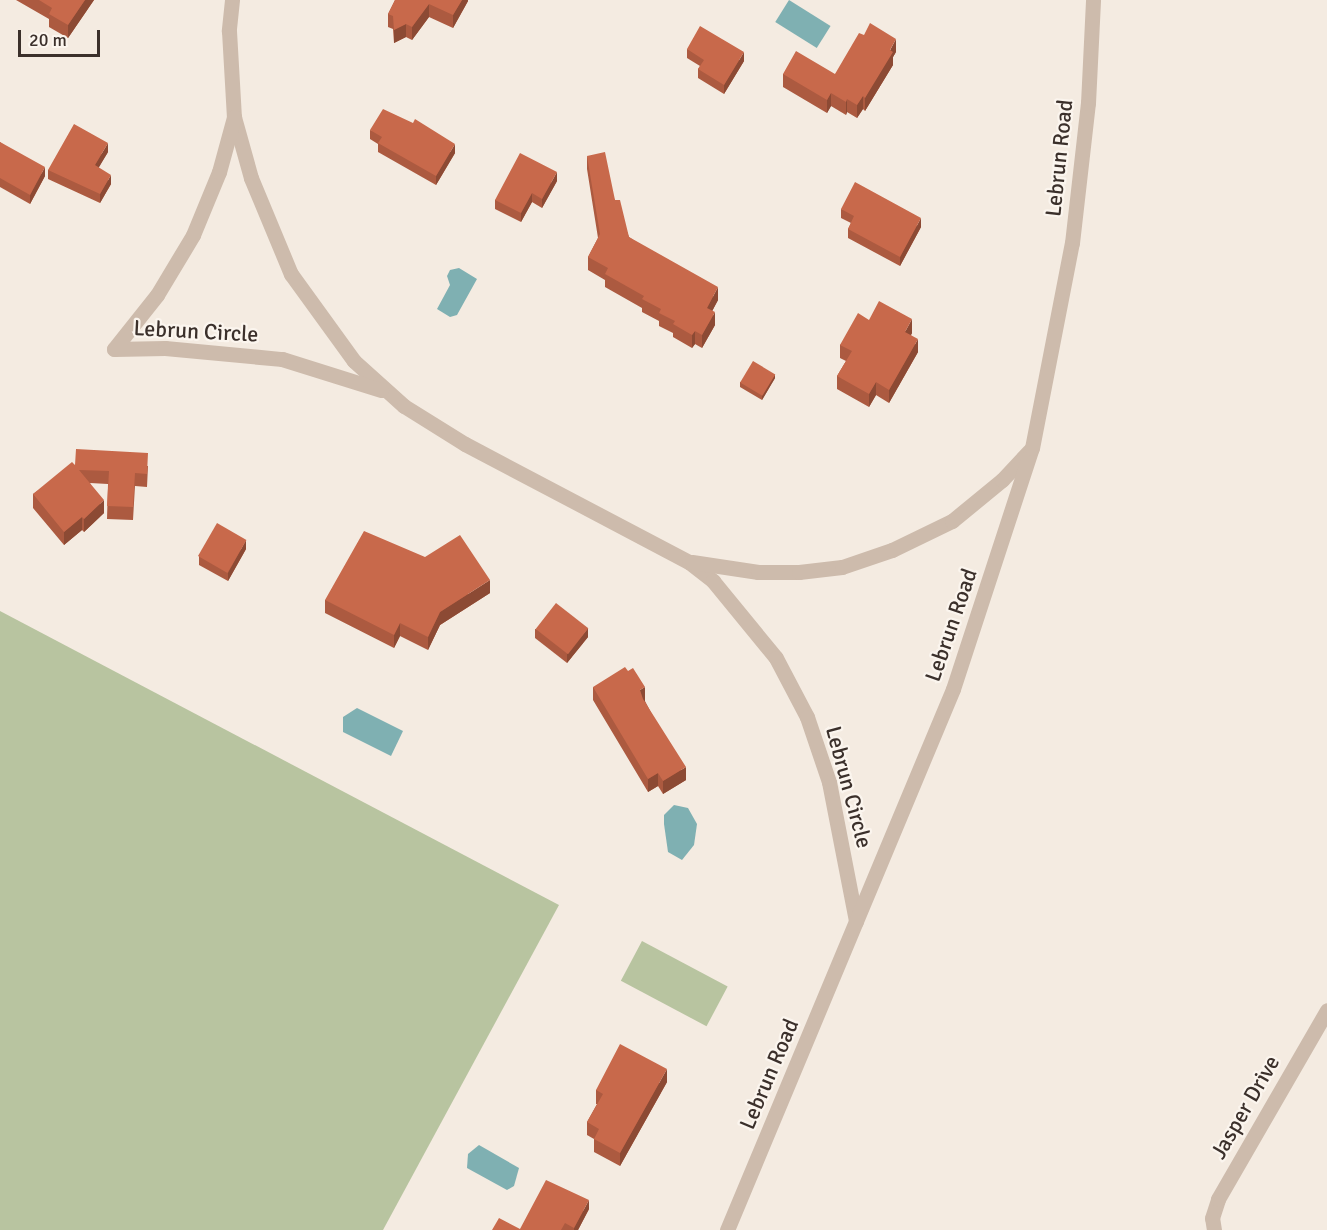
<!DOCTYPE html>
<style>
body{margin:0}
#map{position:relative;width:1327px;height:1230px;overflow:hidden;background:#f4ebe1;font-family:Signika,sans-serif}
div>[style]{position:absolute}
.green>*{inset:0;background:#b8c4a0;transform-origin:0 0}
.water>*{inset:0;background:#7fb0b2;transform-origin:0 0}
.minor>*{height:15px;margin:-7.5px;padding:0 7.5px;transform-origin:7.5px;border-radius:7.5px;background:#cdbbac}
.wall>*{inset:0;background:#ac5a40}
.shaded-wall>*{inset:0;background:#8c4a34}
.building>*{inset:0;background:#c8694b;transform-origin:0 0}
span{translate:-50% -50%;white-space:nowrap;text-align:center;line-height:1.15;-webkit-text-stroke:4.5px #fbf5ee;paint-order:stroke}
.street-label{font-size:22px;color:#3b302b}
.scale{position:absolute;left:18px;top:30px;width:82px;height:27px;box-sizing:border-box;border:3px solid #3b302b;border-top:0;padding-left:8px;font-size:18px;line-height:21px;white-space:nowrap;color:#3b302b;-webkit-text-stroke:4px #fbf5ee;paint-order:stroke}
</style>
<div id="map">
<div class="green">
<i style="clip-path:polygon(0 611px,559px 905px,383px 1230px,0 1230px)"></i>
<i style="left:642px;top:941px;width:97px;height:45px;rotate:28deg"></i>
</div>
<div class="water">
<i style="left:789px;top:0;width:49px;height:26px;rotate:32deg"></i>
<i style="clip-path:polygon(459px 268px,477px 279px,457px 315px,450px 317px,437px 309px,450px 285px,447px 276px,450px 270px)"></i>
<i style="clip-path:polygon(357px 708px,403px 731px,391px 756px,343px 732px,343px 717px)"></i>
<i style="clip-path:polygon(674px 805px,688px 808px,697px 824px,694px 845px,682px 860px,668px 852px,664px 824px,664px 815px)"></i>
<i style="clip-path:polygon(479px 1145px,519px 1168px,514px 1186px,507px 1190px,467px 1168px,468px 1154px)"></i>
</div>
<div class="minor">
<i style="left:232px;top:0;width:31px;rotate:96deg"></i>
<i style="left:229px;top:31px;width:86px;rotate:86.7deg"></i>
<i style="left:234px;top:117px;width:63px;rotate:74.4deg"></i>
<i style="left:251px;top:178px;width:104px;rotate:67.4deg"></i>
<i style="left:291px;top:274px;width:107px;rotate:54.1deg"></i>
<i style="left:354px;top:361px;width:67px;rotate:42deg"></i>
<i style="left:404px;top:406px;width:72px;rotate:31.9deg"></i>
<i style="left:465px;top:444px;width:253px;rotate:27.8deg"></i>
<i style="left:689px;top:562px;width:31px;rotate:38deg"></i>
<i style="left:713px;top:581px;width:99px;rotate:50.7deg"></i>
<i style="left:776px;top:658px;width:67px;rotate:62.3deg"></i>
<i style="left:807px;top:717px;width:69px;rotate:71.3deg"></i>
<i style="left:829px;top:782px;width:142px;rotate:79deg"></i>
<i style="left:114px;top:349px;width:51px;rotate:-1.1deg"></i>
<i style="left:165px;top:348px;width:118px;rotate:5.4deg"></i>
<i style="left:282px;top:359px;width:104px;rotate:17.4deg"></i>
<i style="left:114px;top:349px;width:69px;rotate:-51.5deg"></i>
<i style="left:157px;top:295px;width:70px;rotate:-59deg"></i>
<i style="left:193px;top:235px;width:68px;rotate:-67.6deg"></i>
<i style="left:219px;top:172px;width:57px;rotate:-74.7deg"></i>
<i style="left:692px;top:562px;width:67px;rotate:8.6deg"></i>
<i style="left:758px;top:572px;width:41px"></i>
<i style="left:799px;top:572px;width:43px;rotate:-6.6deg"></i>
<i style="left:842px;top:567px;width:53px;rotate:-18.8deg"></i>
<i style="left:892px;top:550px;width:67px;rotate:-25.8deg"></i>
<i style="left:952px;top:521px;width:65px;rotate:-39.4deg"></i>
<i style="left:1002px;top:480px;width:40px;rotate:-47deg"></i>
<i style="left:727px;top:1230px;width:586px;rotate:-67.33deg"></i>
<i style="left:953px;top:689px;width:254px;rotate:-71.9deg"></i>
<i style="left:1032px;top:448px;width:209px;rotate:-79deg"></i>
<i style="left:1072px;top:243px;width:141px;rotate:-83.5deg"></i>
<i style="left:1088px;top:103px;width:103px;rotate:-87.2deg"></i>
<i style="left:1214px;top:1230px;width:12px;rotate:-99deg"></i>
<i style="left:1212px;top:1218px;width:20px;rotate:-72deg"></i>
<i style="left:1218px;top:1199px;width:218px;rotate:-60deg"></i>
</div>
<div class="wall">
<i style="clip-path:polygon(16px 0,94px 0,68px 38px,49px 27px,49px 19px)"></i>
<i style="clip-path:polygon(395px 0,468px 0,468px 1px,453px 28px,429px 17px,412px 40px,406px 37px,394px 43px,393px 29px,388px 27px,388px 14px)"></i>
<i style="clip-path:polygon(687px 49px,744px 61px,724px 94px,698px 78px,698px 69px,700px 66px,687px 58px)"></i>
<i style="clip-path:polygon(896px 52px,893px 57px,893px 65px,865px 111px,863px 109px,857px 118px,847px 112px,846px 115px,831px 106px,827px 113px,783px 87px,783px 74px,835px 74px)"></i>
<i style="clip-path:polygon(370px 130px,455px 153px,436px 185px,378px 152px,378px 144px,370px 139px)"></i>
<i style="clip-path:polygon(0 142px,45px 176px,30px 204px,0 187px)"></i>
<i style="clip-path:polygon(108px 152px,98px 168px,111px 184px,100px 203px,48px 179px,48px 170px)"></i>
<i style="clip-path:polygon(587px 156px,615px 200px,629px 237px,718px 300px,712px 311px,715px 325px,702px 348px,695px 344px,692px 348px,673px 337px,673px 333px,659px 326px,659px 321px,642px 312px,642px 308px,605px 287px,605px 280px,588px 270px,588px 257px,598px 238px,587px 169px)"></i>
<i style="clip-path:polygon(557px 181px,542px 208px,532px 202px,521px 222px,495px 209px,495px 200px)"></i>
<i style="clip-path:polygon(841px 209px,921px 227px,900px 266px,848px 238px,848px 229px,851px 223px,841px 218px)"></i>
<i style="clip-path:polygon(869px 320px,912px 333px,911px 335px,918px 352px,889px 403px,876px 395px,869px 407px,837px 389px,837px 376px,846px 361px,840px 358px,840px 345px)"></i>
<i style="clip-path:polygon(775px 378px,762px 400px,740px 387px,740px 382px)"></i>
<i style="clip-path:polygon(75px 465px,148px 466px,147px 487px,135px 486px,133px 520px,107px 519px,108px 484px,90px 483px,104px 513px,84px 532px,82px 530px,64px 545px,33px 508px,33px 494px)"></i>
<i style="clip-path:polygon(246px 549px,228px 581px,199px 565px,199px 556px)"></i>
<i style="clip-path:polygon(490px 593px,440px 625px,428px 650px,400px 636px,394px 648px,325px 613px,325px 600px)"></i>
<i style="clip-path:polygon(535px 629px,588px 637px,567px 663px,535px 638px)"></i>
<i style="clip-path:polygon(593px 687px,645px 701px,686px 780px,663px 794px,658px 786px,648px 792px,593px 700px)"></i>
<i style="clip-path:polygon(667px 1082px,620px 1166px,594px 1152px,594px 1139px,587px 1135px,587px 1122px,597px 1104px,596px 1104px,596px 1090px)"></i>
<i style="clip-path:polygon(589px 1209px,578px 1230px,492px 1230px,520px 1229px)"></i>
</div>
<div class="shaded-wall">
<i style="clip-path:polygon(85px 0,94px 0,68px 38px,68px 25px)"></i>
<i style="clip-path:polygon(462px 0,468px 0,468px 1px,453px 28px,453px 15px)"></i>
<i style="clip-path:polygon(429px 4px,429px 17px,412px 40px,412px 27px)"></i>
<i style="clip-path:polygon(406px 24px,406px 37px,394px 43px,394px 30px)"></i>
<i style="clip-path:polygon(896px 39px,896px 52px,893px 57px,893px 65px,865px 111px,865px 98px)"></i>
<i style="clip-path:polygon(744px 52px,744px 61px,724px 94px,724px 85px)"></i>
<i style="clip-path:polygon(831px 93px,831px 106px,827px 113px,827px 100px)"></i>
<i style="clip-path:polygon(863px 96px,863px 109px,857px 118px,857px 105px)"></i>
<i style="clip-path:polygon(847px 99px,847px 112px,846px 115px,846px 102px)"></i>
<i style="clip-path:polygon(108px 143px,108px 152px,95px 174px,95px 165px)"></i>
<i style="clip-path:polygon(455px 144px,455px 153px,436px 185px,436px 176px)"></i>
<i style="clip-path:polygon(45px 167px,45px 176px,30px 204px,30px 195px)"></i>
<i style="clip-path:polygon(557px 172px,557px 181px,542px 208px,542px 199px)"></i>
<i style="clip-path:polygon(111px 175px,111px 184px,100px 203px,100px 194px)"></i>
<i style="clip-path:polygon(532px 193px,532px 202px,521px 222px,521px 213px)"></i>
<i style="clip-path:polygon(921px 218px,921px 227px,900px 266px,900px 257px)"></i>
<i style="clip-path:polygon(718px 287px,718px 300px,707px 321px,707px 308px)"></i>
<i style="clip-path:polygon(715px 312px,715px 325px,702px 348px,702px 335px)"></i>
<i style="clip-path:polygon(912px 319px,912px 333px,905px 345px,905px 332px)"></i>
<i style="clip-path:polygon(695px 331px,695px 344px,692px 348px,692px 335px)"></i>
<i style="clip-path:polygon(918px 339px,918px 352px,889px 403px,889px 390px)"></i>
<i style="clip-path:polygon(775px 374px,775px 378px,762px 400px,762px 395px)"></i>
<i style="clip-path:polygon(876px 382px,876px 395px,869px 407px,869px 394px)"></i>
<i style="clip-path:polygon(104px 500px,104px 513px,84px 532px,84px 519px)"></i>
<i style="clip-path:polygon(82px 517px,82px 530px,64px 545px,64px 532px)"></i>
<i style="clip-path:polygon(246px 540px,246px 549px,228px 581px,228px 573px)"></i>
<i style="clip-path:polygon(490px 580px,490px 593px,440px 625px,428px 650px,428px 637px,440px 612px)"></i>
<i style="clip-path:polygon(400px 623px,400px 636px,394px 648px,394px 635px)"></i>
<i style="clip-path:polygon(588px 628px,588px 637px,567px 663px,567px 654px)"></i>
<i style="clip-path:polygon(645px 687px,645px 701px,640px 703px,640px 690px)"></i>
<i style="clip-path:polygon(686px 767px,686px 780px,663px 794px,663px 781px)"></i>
<i style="clip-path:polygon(658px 773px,658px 786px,648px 792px,648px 779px)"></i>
<i style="clip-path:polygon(667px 1069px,667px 1082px,620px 1166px,620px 1153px)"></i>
<i style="clip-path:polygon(589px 1200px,589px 1209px,578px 1230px,574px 1230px,574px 1228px)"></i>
</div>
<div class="building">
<i style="clip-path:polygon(39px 0,85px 0,68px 25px,49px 14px,52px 8px)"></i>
<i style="clip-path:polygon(395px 0,462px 0,453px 15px,429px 4px,412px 27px,406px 24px,394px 30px,393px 16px,388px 14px)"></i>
<i style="clip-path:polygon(870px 23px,896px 39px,890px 50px,893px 52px,865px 98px,863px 96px,857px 105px,847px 99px,846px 102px,831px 93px,827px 100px,783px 74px,796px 51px,835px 74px,859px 33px,864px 35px)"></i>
<i style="clip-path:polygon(700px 26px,744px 52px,724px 85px,698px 69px,704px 60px,687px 49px)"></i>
<i style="clip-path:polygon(383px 109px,413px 123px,415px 119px,455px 144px,436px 176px,378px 143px,382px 137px,370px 130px)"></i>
<i style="clip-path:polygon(74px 124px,108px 143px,95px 165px,111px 175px,100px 194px,48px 170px)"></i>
<i style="clip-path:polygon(0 142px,45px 167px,30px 195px,0 178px)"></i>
<i style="clip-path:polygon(605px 152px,615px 200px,620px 200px,629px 237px,718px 287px,707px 308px,715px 312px,702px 335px,695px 331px,692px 335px,673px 324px,675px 321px,659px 313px,661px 309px,642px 299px,644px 296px,605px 274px,608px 268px,588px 257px,600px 234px,587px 156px)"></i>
<i style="clip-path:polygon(520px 153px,557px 172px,542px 199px,532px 193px,521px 213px,495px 200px)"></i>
<i style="clip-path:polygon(855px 182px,921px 218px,900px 257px,848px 229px,854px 216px,841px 209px)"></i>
<i style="clip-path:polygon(879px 301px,912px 319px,905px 332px,918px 339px,889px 390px,876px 382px,869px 394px,837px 376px,852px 351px,840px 345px,858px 313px,869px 320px)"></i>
<i style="left:753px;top:361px;width:26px;height:25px;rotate:31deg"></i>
<i style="clip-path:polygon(76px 449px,148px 453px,147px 474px,135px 473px,133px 507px,107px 506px,109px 471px,79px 470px,104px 500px,84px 519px,82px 517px,64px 532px,33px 494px,72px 462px,75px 465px)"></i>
<i style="left:217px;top:523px;width:34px;height:38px;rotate:30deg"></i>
<i style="clip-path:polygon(364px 531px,425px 557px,460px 535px,490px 580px,440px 612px,428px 637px,400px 623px,394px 635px,325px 600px)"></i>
<i style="left:556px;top:603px;width:41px;height:33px;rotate:38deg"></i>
<i style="clip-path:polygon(625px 667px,628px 671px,633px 668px,645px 687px,640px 690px,643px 699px,686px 767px,663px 781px,658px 773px,648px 779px,593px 687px)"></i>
<i style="clip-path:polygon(620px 1044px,667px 1069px,620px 1153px,594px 1139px,599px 1129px,587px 1122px,603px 1094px,596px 1090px)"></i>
<i style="clip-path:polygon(546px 1180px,589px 1200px,574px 1228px,565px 1223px,561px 1230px,492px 1230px,499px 1218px,520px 1229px)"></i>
</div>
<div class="street-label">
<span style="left:1059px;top:158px;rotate:-84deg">Lebrun Road</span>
<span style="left:196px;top:331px;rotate:3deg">Lebrun Circle</span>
<span style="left:951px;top:625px;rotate:-71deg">Lebrun Road</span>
<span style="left:849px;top:787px;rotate:75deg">Lebrun Circle</span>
<span style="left:769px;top:1074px;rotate:-67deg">Lebrun Road</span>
<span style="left:1245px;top:1107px;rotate:-60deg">Jasper Drive</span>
</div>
<div class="scale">20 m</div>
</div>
